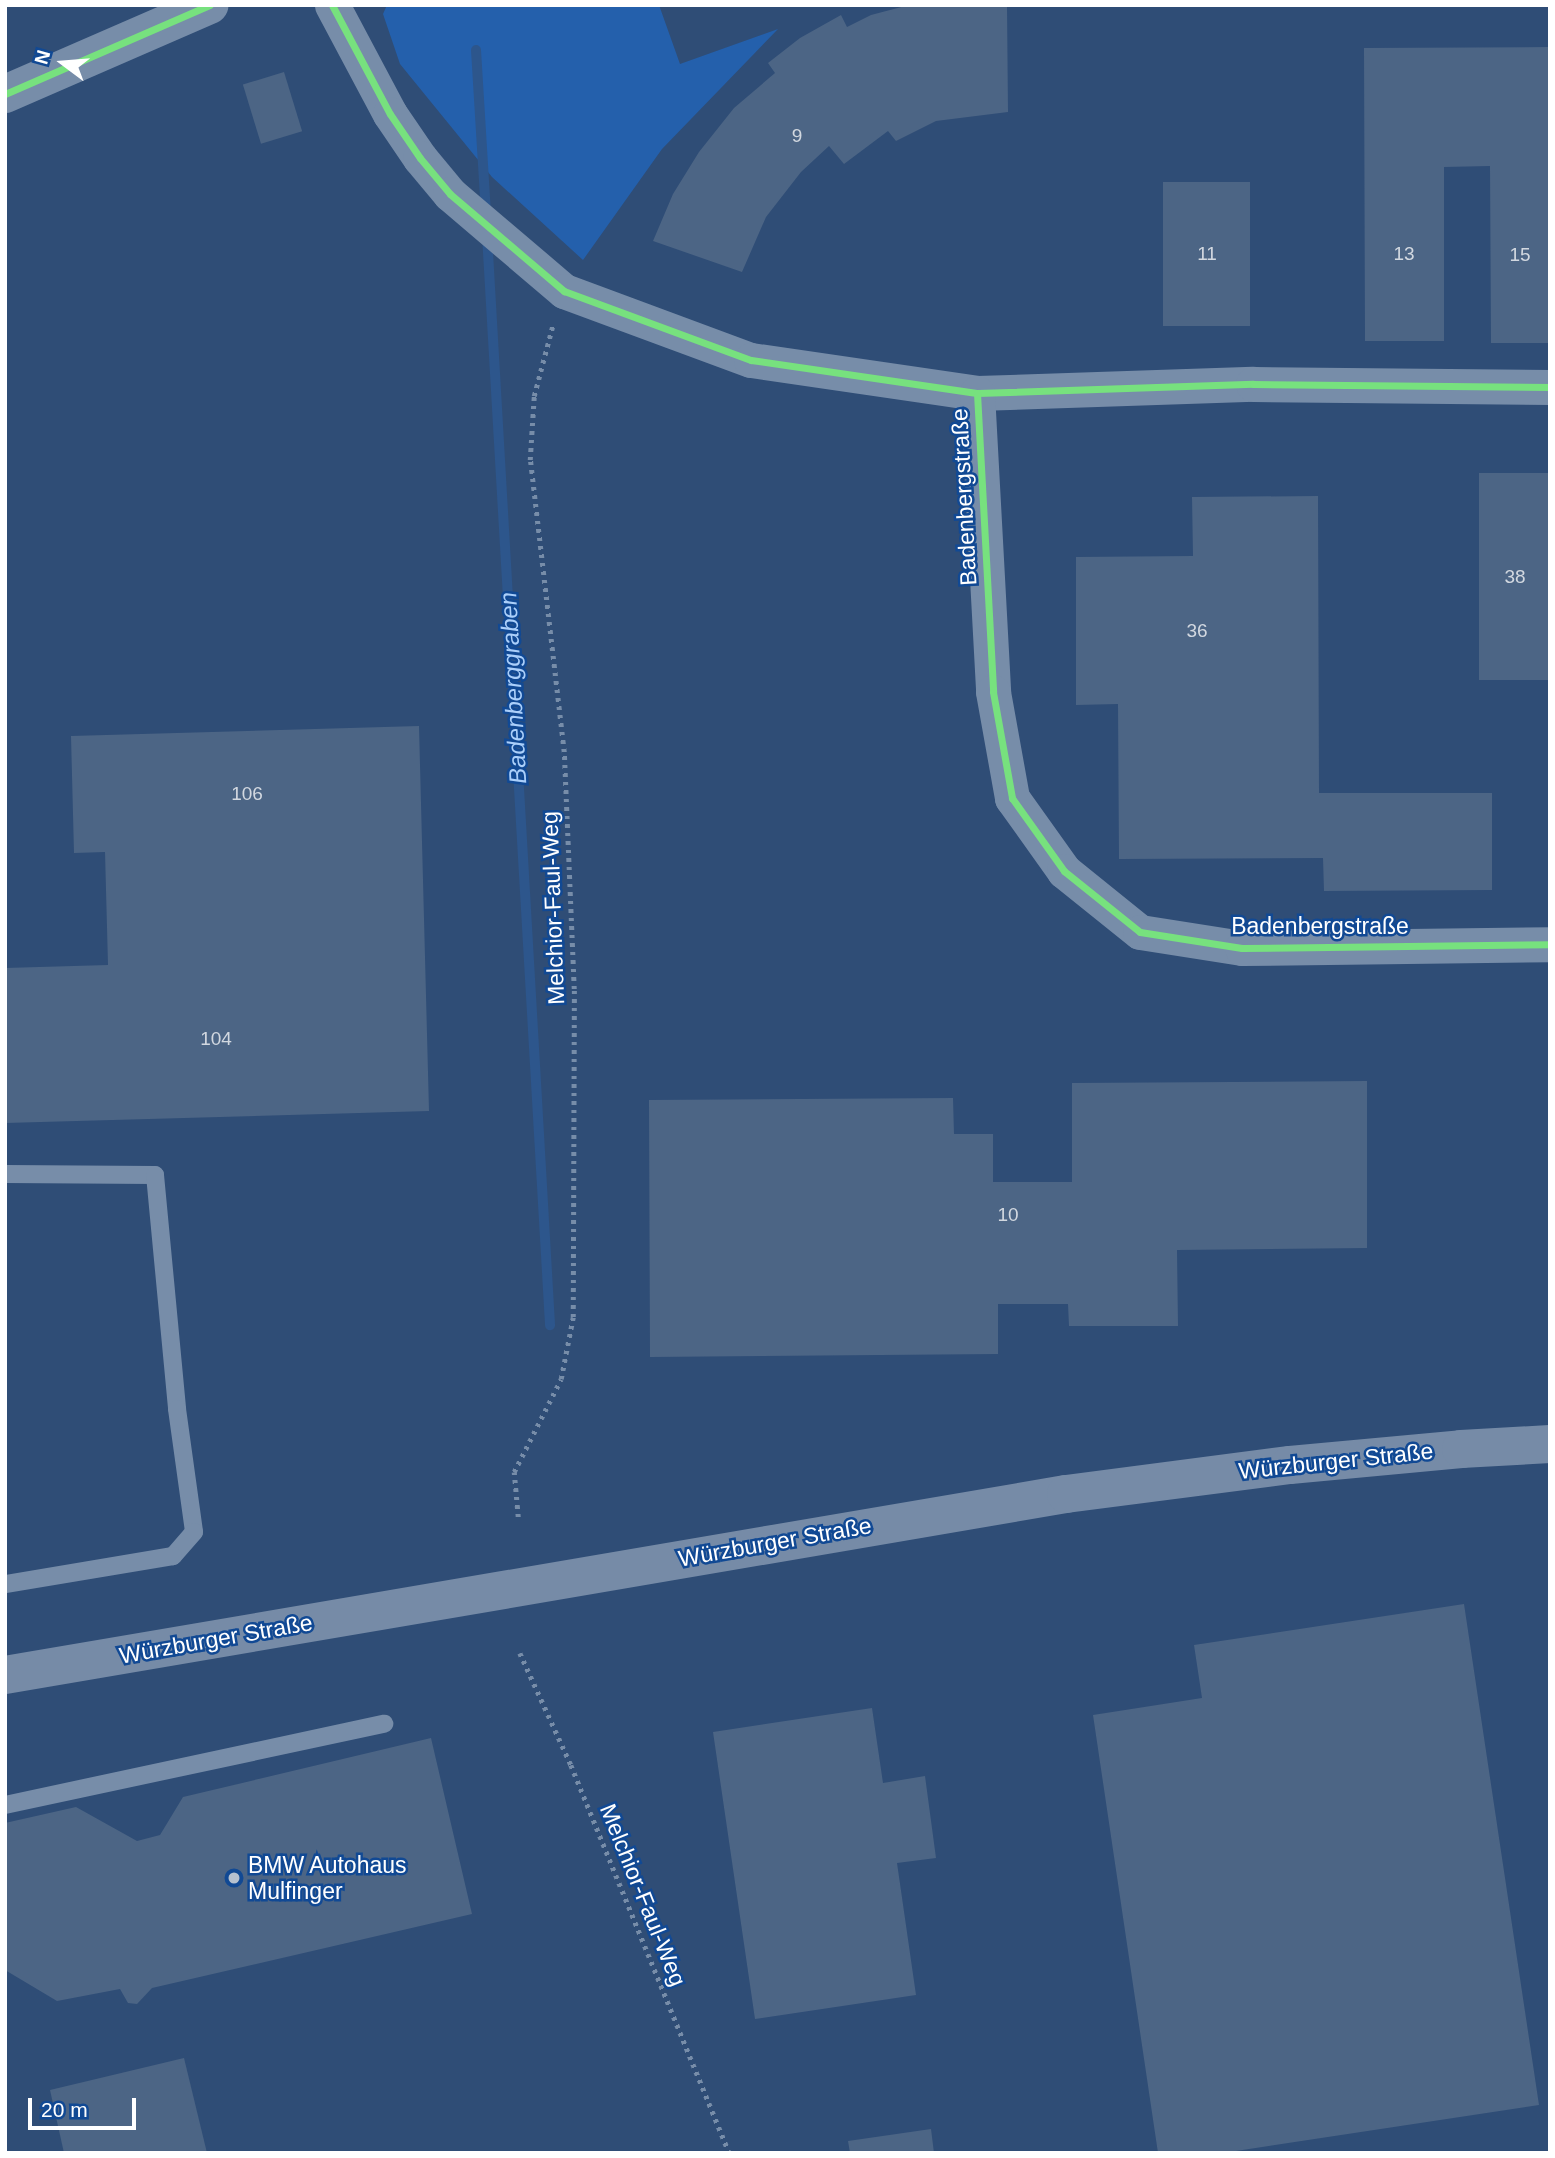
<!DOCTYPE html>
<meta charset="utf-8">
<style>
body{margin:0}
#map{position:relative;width:1555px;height:2158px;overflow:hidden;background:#2f4d76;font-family:Helvetica,sans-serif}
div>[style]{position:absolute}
.green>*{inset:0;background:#2460ac}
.stream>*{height:10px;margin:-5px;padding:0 5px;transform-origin:5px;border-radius:5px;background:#2d568c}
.building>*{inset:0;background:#4c6585;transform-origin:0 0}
.path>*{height:4.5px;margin-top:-2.25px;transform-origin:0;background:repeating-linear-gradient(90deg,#778da9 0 3.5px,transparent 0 8.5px)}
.service>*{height:18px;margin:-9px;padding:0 9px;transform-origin:9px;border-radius:9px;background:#778da9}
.minor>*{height:35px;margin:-17.5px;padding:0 17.5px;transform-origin:17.5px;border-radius:17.5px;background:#778da9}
.tertiary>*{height:38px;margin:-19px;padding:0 19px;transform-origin:19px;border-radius:19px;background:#778da9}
.primary>*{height:38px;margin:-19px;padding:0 19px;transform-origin:19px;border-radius:19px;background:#768ba7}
.cycleway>*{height:7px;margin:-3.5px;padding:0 3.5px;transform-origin:3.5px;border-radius:3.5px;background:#77e17e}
.dots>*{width:19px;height:19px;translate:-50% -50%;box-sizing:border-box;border:4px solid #114994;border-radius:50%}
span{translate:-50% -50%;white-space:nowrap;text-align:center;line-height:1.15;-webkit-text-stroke:5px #114994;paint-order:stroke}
.number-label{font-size:19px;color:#d2d8e0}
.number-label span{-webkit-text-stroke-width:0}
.street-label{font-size:23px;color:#fff}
.poi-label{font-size:23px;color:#fff}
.left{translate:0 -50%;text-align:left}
.water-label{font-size:24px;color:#abcffa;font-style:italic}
.frame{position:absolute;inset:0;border:7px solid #fff;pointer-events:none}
.north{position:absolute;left:28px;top:28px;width:70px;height:70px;-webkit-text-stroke:5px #114994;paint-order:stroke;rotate:286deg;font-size:19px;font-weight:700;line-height:28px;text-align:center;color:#fff}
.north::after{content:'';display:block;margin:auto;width:24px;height:32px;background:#fff;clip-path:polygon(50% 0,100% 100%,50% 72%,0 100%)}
.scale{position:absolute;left:28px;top:2098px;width:108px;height:32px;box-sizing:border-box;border:4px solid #fff;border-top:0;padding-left:9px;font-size:21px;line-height:24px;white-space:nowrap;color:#fff;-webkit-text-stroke:5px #114994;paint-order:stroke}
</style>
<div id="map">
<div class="green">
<i style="clip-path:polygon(387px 5px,659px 5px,680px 64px,778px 29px,662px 149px,583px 260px,492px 177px,400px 64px,383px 14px)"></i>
</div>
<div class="stream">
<i style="left:476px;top:50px;width:165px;rotate:86.5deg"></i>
<i style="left:487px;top:235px;width:1092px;rotate:86.69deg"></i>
</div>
<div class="building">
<i style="clip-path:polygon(909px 5px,1007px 5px,1008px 112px,936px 121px,896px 141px,888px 131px,844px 164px,829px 146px,801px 172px,766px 217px,742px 272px,653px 241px,673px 194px,699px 152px,734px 108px,775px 73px,768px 63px,800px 38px,841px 15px,847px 27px,871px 15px)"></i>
<i style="clip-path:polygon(1550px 47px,1550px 343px,1491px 343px,1490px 166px,1444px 167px,1444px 341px,1365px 341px,1364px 48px)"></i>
<i style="left:284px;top:72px;width:62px;height:43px;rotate:73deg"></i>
<i style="left:1163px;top:182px;width:87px;height:144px"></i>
<i style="left:1550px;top:473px;width:207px;height:71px;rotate:90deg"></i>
<i style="clip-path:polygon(1318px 496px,1319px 793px,1492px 793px,1492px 890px,1324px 891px,1323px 858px,1119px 859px,1118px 704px,1076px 705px,1076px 557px,1193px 556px,1192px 497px)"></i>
<i style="clip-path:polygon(419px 726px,429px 1111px,5px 1123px,5px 968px,108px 965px,105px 852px,74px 853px,71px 736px)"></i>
<i style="clip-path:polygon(1367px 1081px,1367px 1248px,1177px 1250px,1178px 1326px,1069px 1326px,1068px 1304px,998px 1304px,998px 1354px,650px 1357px,649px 1100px,953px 1098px,954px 1134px,993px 1134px,993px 1182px,1072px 1182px,1072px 1083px)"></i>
<i style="clip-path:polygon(1464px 1604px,1539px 2105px,1223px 2153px,1158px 2153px,1093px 1715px,1202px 1698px,1194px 1645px)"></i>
<i style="clip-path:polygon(872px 1708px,883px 1783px,925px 1776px,936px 1858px,897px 1863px,916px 1995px,755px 2019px,713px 1732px)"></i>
<i style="clip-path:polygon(431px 1738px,472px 1914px,152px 1988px,137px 2004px,128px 2003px,120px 1989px,57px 2001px,5px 1970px,5px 1823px,76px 1807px,137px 1841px,160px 1835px,183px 1797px)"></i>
<i style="clip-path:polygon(184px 2058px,207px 2153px,64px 2153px,50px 2090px)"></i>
<i style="clip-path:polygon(931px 2129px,934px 2153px,850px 2153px,848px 2141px)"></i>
</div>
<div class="path">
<i style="left:518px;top:1517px;width:45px;rotate:-95.1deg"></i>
<i style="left:514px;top:1472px;width:104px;rotate:-63.2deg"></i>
<i style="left:561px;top:1379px;width:63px;rotate:-79deg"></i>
<i style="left:573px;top:1317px;width:328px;rotate:-89.8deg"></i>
<i style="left:574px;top:989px;width:237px;rotate:-92.4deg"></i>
<i style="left:564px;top:752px;width:294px;rotate:-96.6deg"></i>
<i style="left:530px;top:460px;width:64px;rotate:-86.4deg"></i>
<i style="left:534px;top:396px;width:74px;rotate:-75.2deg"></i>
<i style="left:520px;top:1653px;width:123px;rotate:65.5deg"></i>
<i style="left:571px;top:1765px;width:419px;rotate:67.8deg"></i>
</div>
<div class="service">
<i style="left:5px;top:1174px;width:150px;rotate:0.4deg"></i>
<i style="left:155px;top:1175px;width:235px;rotate:84.6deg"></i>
<i style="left:177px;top:1409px;width:124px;rotate:82.1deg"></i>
<i style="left:194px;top:1532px;width:32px;rotate:131deg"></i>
<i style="left:173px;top:1556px;width:170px;rotate:170.5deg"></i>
<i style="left:5px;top:1805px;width:388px;rotate:-12.1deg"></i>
</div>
<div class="minor">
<i style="left:332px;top:5px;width:123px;rotate:62deg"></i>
<i style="left:390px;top:114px;width:53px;rotate:55.7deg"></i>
<i style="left:420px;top:158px;width:47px;rotate:50.2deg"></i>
<i style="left:450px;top:194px;width:150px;rotate:40.4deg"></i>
<i style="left:564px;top:291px;width:199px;rotate:20.3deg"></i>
<i style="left:751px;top:360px;width:228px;rotate:8.3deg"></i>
<i style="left:977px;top:393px;width:276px;rotate:-1.9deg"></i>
<i style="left:1253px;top:384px;width:297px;rotate:0.6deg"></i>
<i style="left:977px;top:393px;width:299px;rotate:86.9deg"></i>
<i style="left:993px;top:692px;width:108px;rotate:79.8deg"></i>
<i style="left:1012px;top:798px;width:90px;rotate:54.5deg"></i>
<i style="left:1064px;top:871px;width:97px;rotate:38.8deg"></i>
<i style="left:1140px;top:932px;width:103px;rotate:8.9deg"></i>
<i style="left:1242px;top:948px;width:308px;rotate:-0.7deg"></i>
</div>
<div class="tertiary">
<i style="left:5px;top:94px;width:223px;rotate:-23.5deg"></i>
</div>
<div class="primary">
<i style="left:5px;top:1675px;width:1076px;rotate:-9.68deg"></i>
<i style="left:1066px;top:1494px;width:226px;rotate:-7.4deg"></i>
<i style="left:1290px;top:1465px;width:172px;rotate:-5.3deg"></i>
<i style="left:1461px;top:1449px;width:89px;rotate:-3.2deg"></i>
</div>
<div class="cycleway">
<i style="left:332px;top:5px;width:123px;rotate:62deg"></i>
<i style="left:390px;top:114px;width:53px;rotate:55.7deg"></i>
<i style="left:420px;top:158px;width:47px;rotate:50.2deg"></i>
<i style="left:450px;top:194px;width:150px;rotate:40.4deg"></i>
<i style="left:564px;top:291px;width:199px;rotate:20.3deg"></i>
<i style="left:751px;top:360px;width:228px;rotate:8.3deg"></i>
<i style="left:977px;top:393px;width:276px;rotate:-1.9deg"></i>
<i style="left:1253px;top:384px;width:297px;rotate:0.6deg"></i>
<i style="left:5px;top:94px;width:223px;rotate:-23.5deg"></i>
<i style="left:977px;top:393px;width:299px;rotate:86.9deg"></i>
<i style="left:993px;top:692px;width:108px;rotate:79.8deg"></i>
<i style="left:1012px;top:798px;width:90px;rotate:54.5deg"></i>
<i style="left:1064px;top:871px;width:97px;rotate:38.8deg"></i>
<i style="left:1140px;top:932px;width:103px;rotate:8.9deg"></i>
<i style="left:1242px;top:948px;width:308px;rotate:-0.7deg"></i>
</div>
<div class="dots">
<i style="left:234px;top:1878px;background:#b6c1cf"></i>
</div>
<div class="number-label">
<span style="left:797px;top:136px">9</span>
<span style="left:1207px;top:254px">11</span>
<span style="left:1404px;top:254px">13</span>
<span style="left:1520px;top:255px">15</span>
<span style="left:1515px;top:577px">38</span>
<span style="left:1197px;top:631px">36</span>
<span style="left:247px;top:794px">106</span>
<span style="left:216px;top:1039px">104</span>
<span style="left:1008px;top:1215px">10</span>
</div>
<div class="street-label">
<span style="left:964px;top:497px;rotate:-93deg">Badenbergstraße</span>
<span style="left:553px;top:908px;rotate:-92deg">Melchior-Faul-Weg</span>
<span style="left:1320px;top:926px">Badenbergstraße</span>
<span style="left:1336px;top:1461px;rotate:-6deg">Würzburger Straße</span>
<span style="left:775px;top:1542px;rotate:-10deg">Würzburger Straße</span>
<span style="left:216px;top:1639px;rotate:-10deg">Würzburger Straße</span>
<span style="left:643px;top:1895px;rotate:68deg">Melchior-Faul-Weg</span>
</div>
<div class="poi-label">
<span class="left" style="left:248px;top:1878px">BMW Autohaus<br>Mulfinger</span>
</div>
<div class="water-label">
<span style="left:513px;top:688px;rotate:-93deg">Badenberggraben</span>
</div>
<div class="frame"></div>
<div class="north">N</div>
<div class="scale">20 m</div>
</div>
